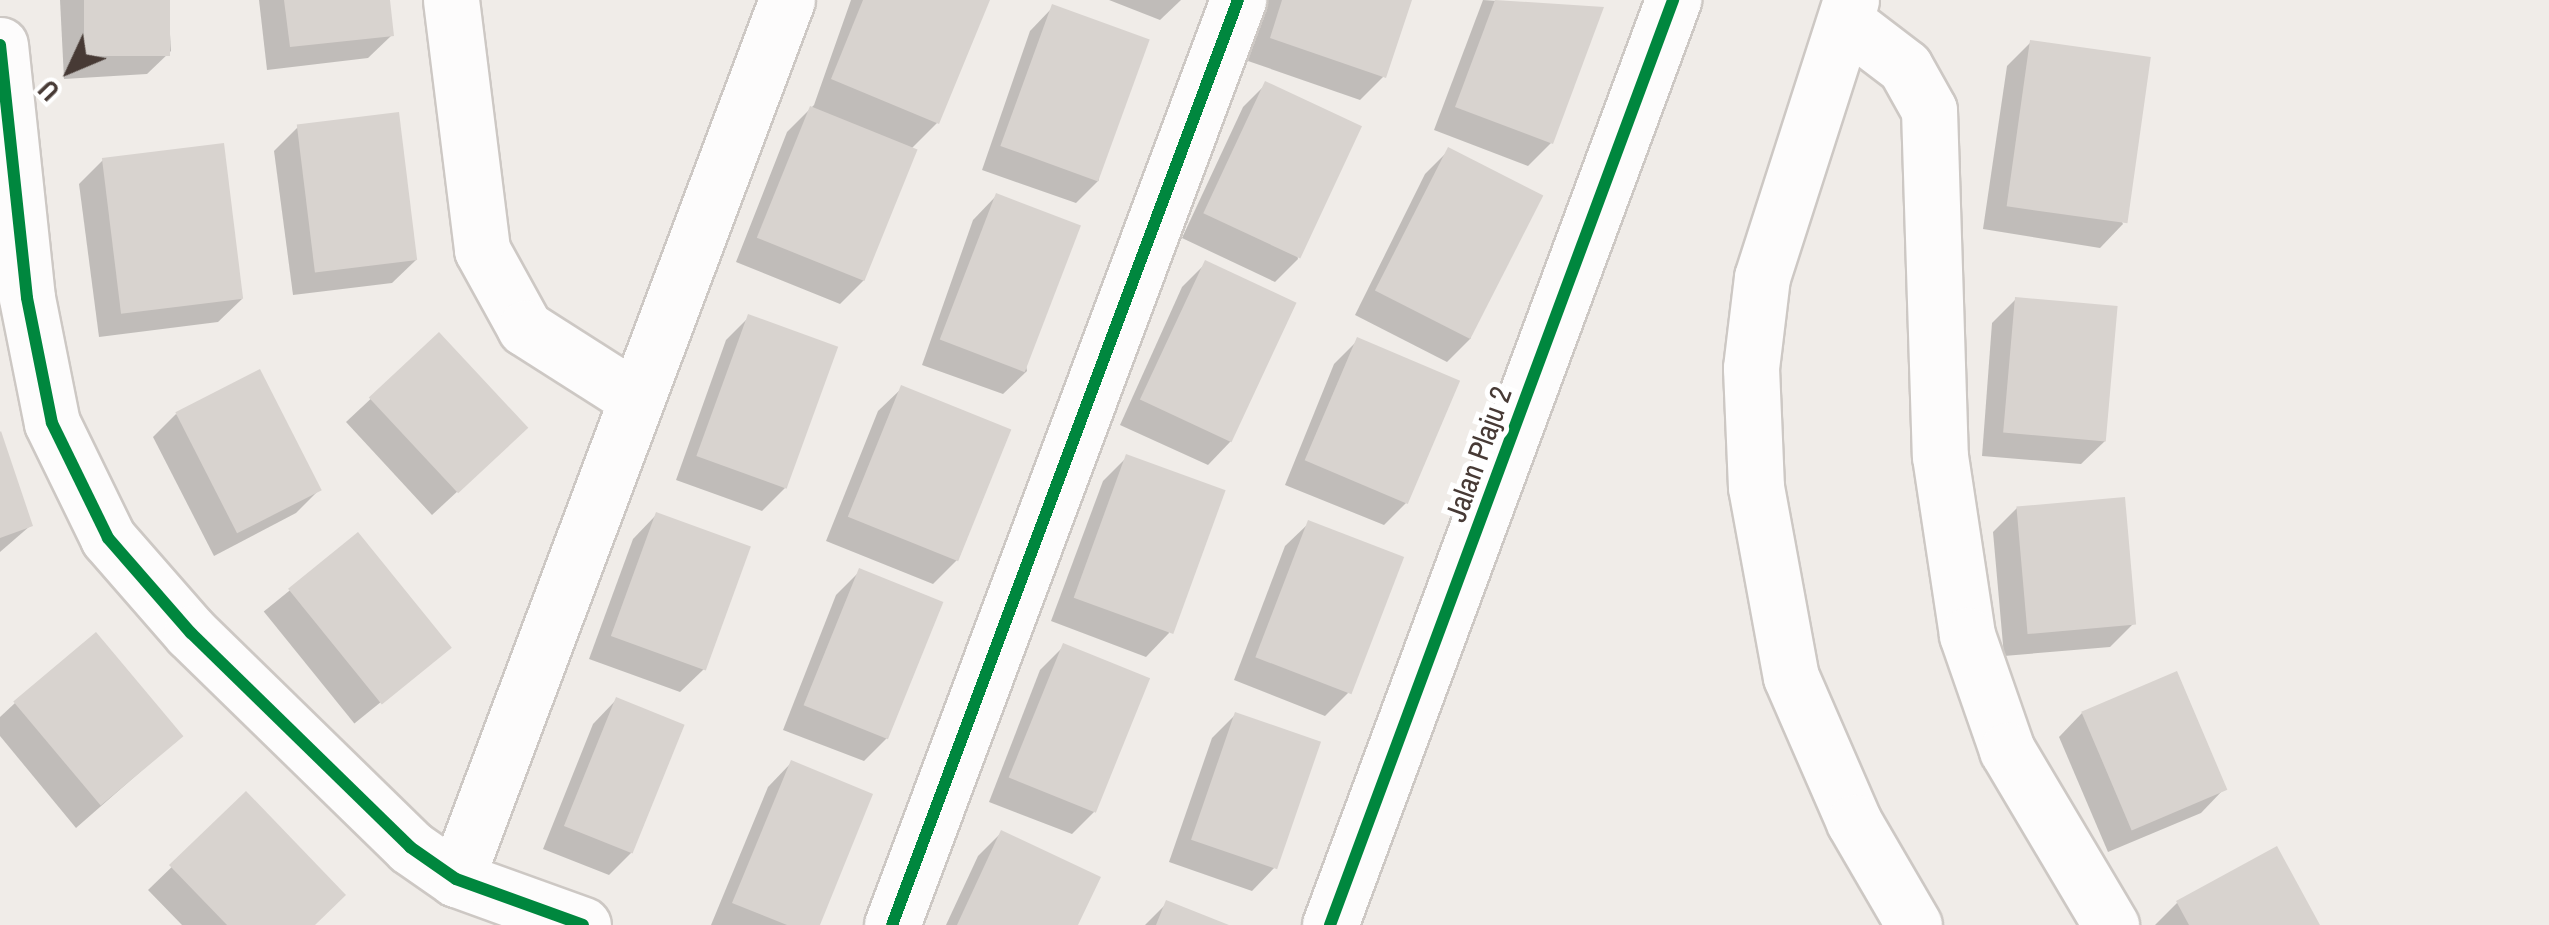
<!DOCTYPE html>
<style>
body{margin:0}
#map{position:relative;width:2549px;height:925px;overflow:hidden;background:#f0ece8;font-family:"Archivo Narrow",sans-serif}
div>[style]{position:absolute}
.shadow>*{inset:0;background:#0003;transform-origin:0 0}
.building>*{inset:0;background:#d8d3cf;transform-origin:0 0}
.roads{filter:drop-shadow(2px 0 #cdc8c4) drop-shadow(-2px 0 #cdc8c4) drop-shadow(0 2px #cdc8c4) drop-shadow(0 -2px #cdc8c4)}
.minor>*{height:55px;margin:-27.5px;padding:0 27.5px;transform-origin:27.5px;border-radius:27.5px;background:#fdfcfc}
.cycleway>*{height:12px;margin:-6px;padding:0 6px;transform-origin:6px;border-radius:6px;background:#00873e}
span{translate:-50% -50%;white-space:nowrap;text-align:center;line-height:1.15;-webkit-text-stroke:10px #fff;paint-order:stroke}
.street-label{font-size:30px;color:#473a35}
.north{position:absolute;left:20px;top:20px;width:100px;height:100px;-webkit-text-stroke:8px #fff;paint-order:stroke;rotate:226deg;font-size:28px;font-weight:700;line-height:40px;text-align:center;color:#473a35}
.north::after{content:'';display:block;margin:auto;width:35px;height:45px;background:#473a35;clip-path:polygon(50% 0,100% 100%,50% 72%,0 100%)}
</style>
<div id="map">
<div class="shadow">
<i style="clip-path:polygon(60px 0,168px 0,171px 51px,147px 74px,64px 79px)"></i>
<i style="clip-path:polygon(259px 0,388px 0,392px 35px,368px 58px,267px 70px)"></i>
<i style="clip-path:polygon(851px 0,987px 0,937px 123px,911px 149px,864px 280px,840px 304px,736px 262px,787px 132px,814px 105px)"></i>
<i style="clip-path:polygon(1109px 0,1181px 0,1160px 20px)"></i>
<i style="clip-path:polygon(1268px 0,1409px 0,1384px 76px,1360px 100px,1248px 61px)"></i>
<i style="clip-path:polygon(1483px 0,1601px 8px,1551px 143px,1528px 166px,1434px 130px)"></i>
<i style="clip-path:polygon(1053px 7px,1099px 180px,1076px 203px,982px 170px,1030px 31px)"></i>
<i style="clip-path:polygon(2031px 42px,2123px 224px,2100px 248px,1983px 229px,2007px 66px)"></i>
<i style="clip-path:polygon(1266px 84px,1298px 259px,1275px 282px,1182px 238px,1243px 107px)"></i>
<i style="clip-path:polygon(298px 127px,416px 260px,392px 283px,293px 295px,274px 151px)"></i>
<i style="clip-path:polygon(1449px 150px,1471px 338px,1447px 362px,1355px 315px,1425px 174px)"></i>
<i style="clip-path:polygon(103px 160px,242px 299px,218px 322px,99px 337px,79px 184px)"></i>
<i style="clip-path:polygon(996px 196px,1027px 371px,1003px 394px,922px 365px,973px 220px)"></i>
<i style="clip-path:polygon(1206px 263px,1231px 441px,1208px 465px,1120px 425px,1182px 287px)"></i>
<i style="clip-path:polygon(2016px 299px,2105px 441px,2081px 464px,1982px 456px,1992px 323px)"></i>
<i style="clip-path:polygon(749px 317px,785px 488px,762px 511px,676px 480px,726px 340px)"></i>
<i style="clip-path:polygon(439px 335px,501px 451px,432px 515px,346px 422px)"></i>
<i style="clip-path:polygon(1358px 340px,1408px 501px,1384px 525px,1285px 485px,1334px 364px)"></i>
<i style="clip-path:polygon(902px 388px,957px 560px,933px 584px,826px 541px,878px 411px)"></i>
<i style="clip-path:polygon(176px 414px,319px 490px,296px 513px,214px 556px,153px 437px)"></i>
<i style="clip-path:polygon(0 437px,30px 526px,0 552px)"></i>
<i style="clip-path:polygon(1127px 457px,1169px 633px,1146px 657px,1051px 621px,1103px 481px)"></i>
<i style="clip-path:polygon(2017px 508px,2133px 624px,2110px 647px,2004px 656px,1993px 532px)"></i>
<i style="clip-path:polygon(656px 515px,704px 669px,680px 692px,589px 659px,633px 539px)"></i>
<i style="clip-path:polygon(1309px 523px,1348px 693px,1325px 716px,1234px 680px,1285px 546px)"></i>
<i style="left:357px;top:536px;width:144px;height:120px;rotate:51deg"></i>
<i style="clip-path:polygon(860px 571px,887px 738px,864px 761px,783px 730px,836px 595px)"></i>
<i style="clip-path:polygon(1064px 646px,1095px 811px,1072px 834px,989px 802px,1040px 670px)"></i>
<i style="clip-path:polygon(616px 700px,632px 852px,609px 875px,543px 849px,593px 724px)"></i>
<i style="clip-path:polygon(15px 703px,180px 737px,76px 828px,0 736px,0 717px)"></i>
<i style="clip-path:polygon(2082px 713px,2224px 789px,2201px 813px,2108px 852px,2059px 737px)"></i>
<i style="clip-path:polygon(1235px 715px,1275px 867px,1252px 891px,1169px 862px,1212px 738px)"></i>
<i style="clip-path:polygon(791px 763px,817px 925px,711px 925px,768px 787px)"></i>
<i style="clip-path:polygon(246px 795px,312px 925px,182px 925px,148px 890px)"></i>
<i style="clip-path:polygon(1001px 833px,1075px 925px,946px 925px,978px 856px)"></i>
<i style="clip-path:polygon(1167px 903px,1223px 925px,1145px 925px)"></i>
<i style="clip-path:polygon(2177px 903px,2317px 925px,2155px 925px)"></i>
</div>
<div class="building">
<i style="left:84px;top:0;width:86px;height:56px"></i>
<i style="clip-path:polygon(284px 0,390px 0,394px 36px,290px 47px)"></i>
<i style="clip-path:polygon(863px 0,990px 0,939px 124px,831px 79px)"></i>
<i style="clip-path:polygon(1282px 0,1412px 0,1386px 78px,1270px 38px)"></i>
<i style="clip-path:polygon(1495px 0,1604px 7px,1553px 144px,1455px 107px)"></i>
<i style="left:1052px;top:4px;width:104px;height:151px;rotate:20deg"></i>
<i style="left:2030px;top:40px;width:122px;height:168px;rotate:8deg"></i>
<i style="left:1265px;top:81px;width:107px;height:146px;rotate:25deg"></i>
<i style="left:810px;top:106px;width:116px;height:142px;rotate:22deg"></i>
<i style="left:399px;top:112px;width:149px;height:103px;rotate:83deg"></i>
<i style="left:224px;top:143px;width:157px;height:123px;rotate:83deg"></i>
<i style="left:1448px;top:147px;width:107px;height:161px;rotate:27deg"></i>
<i style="left:996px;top:193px;width:91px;height:157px;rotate:21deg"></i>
<i style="left:1205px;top:260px;width:101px;height:154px;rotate:25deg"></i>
<i style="left:2015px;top:297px;width:103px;height:136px;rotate:5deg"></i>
<i style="left:748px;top:314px;width:96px;height:151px;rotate:20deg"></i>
<i style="left:439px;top:332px;width:131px;height:96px;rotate:47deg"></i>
<i style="left:1357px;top:337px;width:112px;height:134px;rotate:23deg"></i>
<i style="left:260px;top:369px;width:136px;height:95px;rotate:63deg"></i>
<i style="left:901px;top:385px;width:119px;height:142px;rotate:22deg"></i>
<i style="clip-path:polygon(1px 431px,33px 526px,0 538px,0 432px)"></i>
<i style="left:1126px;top:454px;width:106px;height:153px;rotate:20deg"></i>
<i style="left:2125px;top:497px;width:128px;height:109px;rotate:85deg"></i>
<i style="left:656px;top:512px;width:101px;height:132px;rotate:20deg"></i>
<i style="left:1308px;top:520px;width:103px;height:147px;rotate:21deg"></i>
<i style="left:358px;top:532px;width:149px;height:90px;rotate:51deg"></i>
<i style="left:859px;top:568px;width:91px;height:148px;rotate:22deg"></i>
<i style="left:96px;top:632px;width:136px;height:108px;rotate:50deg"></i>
<i style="left:1063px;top:643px;width:94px;height:145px;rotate:22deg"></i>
<i style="left:2177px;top:671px;width:129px;height:104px;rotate:67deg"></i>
<i style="left:616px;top:697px;width:74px;height:139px;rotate:22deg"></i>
<i style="left:1235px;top:712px;width:91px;height:135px;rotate:19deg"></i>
<i style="clip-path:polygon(791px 760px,873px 794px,820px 925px,787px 925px,732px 903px)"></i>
<i style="clip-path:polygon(246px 791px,346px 895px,315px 925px,227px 925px,169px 865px)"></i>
<i style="clip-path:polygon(1001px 830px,1101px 877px,1078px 925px,957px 925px)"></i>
<i style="clip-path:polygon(2277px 846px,2320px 925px,2189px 925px,2176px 901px)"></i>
<i style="clip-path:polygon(1166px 900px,1229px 925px,1156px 925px)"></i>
</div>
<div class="roads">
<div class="minor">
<i style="left:451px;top:0;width:252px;rotate:82.9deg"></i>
<i style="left:482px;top:250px;width:89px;rotate:61.1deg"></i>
<i style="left:525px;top:328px;width:130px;rotate:32.5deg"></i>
<i style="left:1851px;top:0;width:291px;rotate:107.8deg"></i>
<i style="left:1762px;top:277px;width:92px;rotate:96.9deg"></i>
<i style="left:1751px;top:368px;width:119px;rotate:87.6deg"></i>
<i style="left:1756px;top:487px;width:193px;rotate:79.6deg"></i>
<i style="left:1791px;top:677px;width:158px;rotate:66.5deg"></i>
<i style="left:1854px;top:822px;width:119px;rotate:59.8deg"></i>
<i style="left:1846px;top:22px;width:74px;rotate:37.3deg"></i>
<i style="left:1905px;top:67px;width:49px;rotate:60.8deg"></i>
<i style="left:1929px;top:110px;width:346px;rotate:88.2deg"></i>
<i style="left:1940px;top:456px;width:181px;rotate:81.4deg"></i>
<i style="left:1967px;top:635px;width:122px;rotate:70.8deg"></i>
<i style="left:2007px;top:750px;width:204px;rotate:59.3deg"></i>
<i style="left:0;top:45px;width:254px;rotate:83.9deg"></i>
<i style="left:27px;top:298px;width:127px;rotate:78.7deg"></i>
<i style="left:52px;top:423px;width:128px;rotate:64deg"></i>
<i style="left:108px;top:538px;width:126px;rotate:48.9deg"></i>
<i style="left:191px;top:633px;width:306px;rotate:44.3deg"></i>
<i style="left:410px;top:847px;width:56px;rotate:34.8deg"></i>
<i style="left:456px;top:879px;width:135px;rotate:19.9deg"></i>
<i style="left:456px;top:879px;width:939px;rotate:-69.37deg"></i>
<i style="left:892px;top:925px;width:988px;rotate:-69.49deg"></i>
<i style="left:1330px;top:925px;width:987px;rotate:-69.65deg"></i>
</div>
</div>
<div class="cycleway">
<i style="left:0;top:45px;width:254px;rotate:83.9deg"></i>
<i style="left:27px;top:298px;width:127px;rotate:78.7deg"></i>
<i style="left:52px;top:423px;width:128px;rotate:64deg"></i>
<i style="left:108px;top:538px;width:126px;rotate:48.9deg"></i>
<i style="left:191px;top:633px;width:306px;rotate:44.3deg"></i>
<i style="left:410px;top:847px;width:56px;rotate:34.8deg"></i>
<i style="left:456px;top:879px;width:135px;rotate:19.9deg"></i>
<i style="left:892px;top:925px;width:988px;rotate:-69.49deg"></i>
<i style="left:1330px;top:925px;width:987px;rotate:-69.65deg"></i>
</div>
<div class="street-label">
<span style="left:1478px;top:454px;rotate:-70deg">Jalan Plaju 2</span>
</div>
<div class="north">U</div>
</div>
